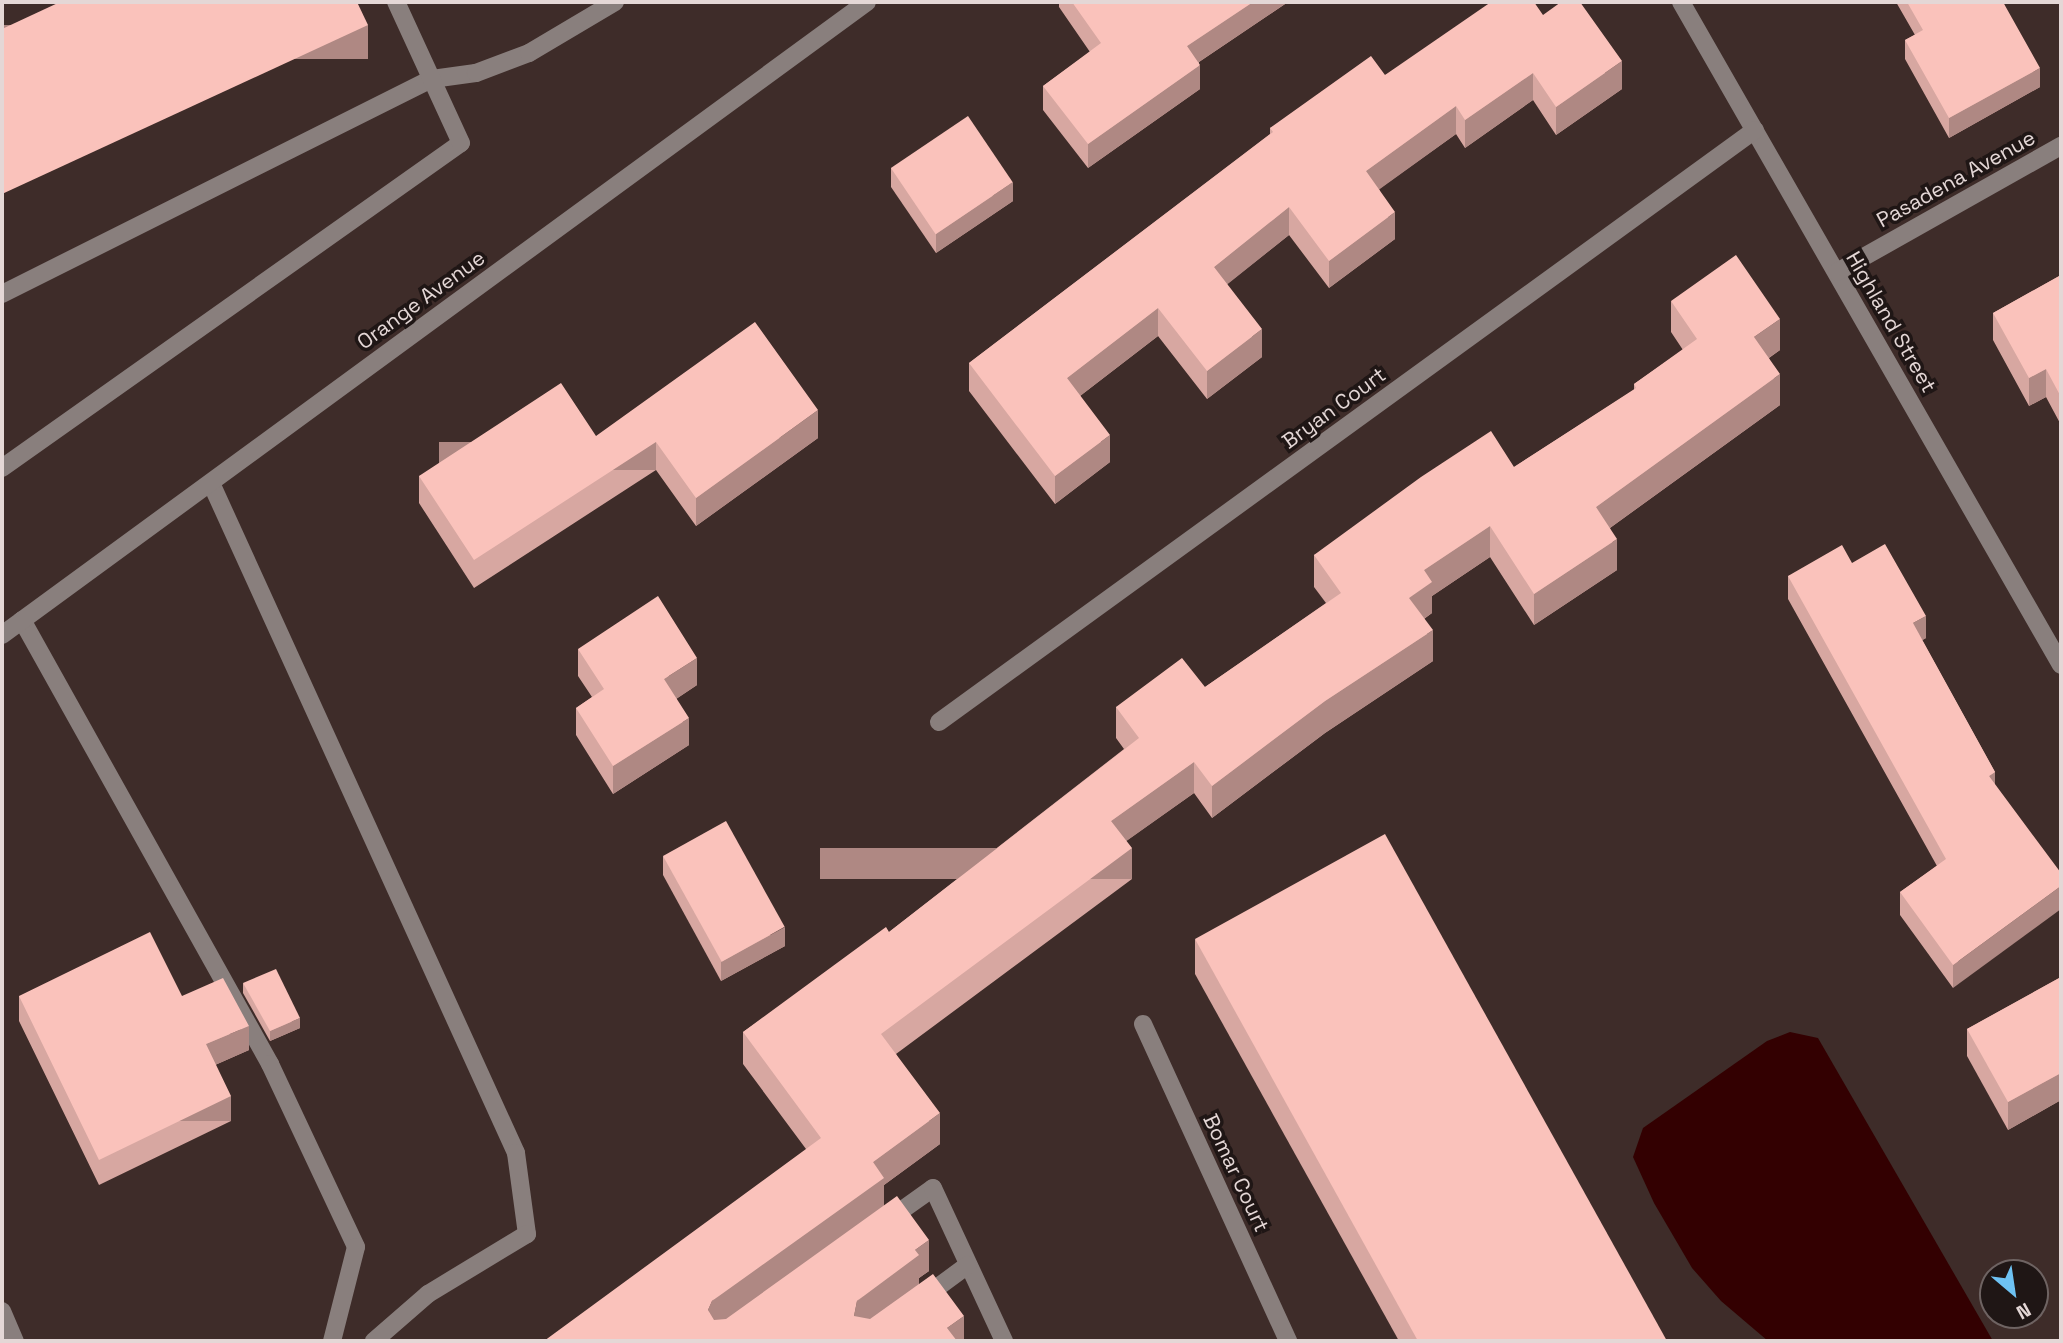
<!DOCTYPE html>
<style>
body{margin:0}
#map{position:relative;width:2063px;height:1343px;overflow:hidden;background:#3e2c29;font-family:"Space Grotesk",sans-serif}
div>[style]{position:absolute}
.water>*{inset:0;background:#330001}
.minor>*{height:18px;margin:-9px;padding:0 9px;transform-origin:9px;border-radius:9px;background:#897f7d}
.wall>*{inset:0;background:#d7a7a1}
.shaded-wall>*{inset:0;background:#af8883;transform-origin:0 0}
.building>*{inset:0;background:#fac2bb;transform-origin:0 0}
span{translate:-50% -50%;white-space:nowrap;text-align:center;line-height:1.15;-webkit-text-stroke:7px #1f1615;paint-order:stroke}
.street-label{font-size:21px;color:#e4d7d6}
.frame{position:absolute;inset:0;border:4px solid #e4d7d6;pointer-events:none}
.north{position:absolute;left:1979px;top:1259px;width:70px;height:70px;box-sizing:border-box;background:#1f1615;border:2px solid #6e6362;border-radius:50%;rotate:151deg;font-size:19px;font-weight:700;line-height:28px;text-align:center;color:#e4d7d6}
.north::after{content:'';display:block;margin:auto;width:24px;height:32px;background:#6ec2f3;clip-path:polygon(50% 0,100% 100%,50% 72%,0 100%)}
</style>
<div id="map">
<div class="water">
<i style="clip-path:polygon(1790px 1032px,1818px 1038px,1993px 1341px,1768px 1341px,1721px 1301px,1692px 1268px,1654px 1203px,1633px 1157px,1643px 1128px,1767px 1041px)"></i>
</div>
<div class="minor">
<i style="left:1681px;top:2px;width:764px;rotate:60.18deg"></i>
<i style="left:1837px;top:272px;width:257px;rotate:-29.4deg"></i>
<i style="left:2px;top:294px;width:481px;rotate:-26.6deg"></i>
<i style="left:432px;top:79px;width:44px;rotate:-7.8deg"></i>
<i style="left:476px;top:73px;width:57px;rotate:-20.7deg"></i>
<i style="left:529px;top:53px;width:100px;rotate:-30.7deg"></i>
<i style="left:2px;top:468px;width:562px;rotate:-35.3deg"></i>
<i style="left:461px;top:143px;width:155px;rotate:-114.7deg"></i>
<i style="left:211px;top:483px;width:736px;rotate:65.52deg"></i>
<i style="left:516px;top:1153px;width:82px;rotate:82.3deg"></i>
<i style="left:527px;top:1234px;width:116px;rotate:148.8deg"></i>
<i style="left:428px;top:1294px;width:72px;rotate:139deg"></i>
<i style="left:22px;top:620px;width:509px;rotate:60.81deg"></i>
<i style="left:270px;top:1064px;width:202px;rotate:64.8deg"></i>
<i style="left:356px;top:1247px;width:97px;rotate:104.3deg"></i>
<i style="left:2px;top:635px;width:1072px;rotate:-36.2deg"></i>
<i style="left:939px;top:722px;width:1008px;rotate:-35.96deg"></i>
<i style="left:1143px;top:1024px;width:349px;rotate:65.4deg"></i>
<i style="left:888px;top:1220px;width:55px;rotate:-35.4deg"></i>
<i style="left:933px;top:1188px;width:169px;rotate:65.1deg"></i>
<i style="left:923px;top:1298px;width:56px;rotate:-36.3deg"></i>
<i style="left:2px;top:1311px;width:33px;rotate:67deg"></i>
</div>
<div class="wall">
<i style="clip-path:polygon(1059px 2px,1288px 2px,1199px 62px,1200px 89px,1088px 168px,1043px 110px,1043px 86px,1090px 52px,1059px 7px)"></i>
<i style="clip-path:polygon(1896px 2px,2003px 2px,2040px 87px,1949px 138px,1905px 59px,1905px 40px,1915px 35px)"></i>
<i style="clip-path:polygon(1543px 15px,1622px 89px,1556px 135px,1533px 100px,1465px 148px,1456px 134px,1379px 189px,1395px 239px,1329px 288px,1289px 235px,1227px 284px,1262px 357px,1207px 399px,1158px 336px,1080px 396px,1110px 462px,1055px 504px,969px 391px,969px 363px,1270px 134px,1270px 128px,1385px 75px)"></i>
<i style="clip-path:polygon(891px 168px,1013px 201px,936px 253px,891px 187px)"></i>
<i style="clip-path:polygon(2061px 275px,2061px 425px,2046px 397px,2029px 406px,1993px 340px,1993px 313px)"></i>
<i style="clip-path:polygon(1671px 301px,1780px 350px,1769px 358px,1780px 405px,1610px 528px,1617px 570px,1534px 625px,1490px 557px,1432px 596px,1432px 613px,1424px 619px,1433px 661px,1325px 733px,1212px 818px,1194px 793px,1126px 841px,1132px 879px,896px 1054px,940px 1144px,884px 1185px,884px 1206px,929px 1271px,919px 1278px,919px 1284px,964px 1341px,806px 1149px,743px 1064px,743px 1032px,889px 932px,1124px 749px,1116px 738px,1116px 707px,1205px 687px,1326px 603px,1314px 587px,1314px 555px,1514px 467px,1634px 390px,1634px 384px,1683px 350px,1671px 332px)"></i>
<i style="clip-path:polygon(596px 436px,818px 438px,696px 526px,656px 470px,474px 588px,419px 503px,419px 476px)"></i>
<i style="clip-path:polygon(1852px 563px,1926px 638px,1922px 640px,1995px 772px,1953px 988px,1900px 915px,1900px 892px,1937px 866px,1788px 599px,1788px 576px)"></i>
<i style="clip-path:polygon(578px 649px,697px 685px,676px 699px,689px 745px,613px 794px,576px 735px,576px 708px,592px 697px,578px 676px)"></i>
<i style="clip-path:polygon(663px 856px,785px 946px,721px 981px,663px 875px)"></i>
<i style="clip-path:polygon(1195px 939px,1667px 1341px,1399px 1341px,1195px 974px)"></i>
<i style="clip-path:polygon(2061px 977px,2061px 1100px,2008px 1130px,1967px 1056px,1967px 1029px)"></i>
<i style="clip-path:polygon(243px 983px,300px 1028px,270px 1041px,243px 993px)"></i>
<i style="clip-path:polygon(19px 996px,182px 996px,249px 1050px,215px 1065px,231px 1121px,99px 1185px,19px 1021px)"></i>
</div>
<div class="shaded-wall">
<i style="clip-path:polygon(1253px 2px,1288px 2px,1187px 70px,1187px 46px)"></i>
<i style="left:368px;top:25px;width:34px;height:403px;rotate:90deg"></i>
<i style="clip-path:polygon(1622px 61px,1622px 89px,1556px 135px,1556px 107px)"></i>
<i style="clip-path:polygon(1200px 65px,1200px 89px,1088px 168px,1088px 144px)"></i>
<i style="clip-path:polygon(2040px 68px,2040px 87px,1949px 138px,1949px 118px)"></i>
<i style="clip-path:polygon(1533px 73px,1533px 100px,1465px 148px,1465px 120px)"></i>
<i style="clip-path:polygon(1456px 106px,1456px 134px,1366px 199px,1366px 171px)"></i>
<i style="clip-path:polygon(1013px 182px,1013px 201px,936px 253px,936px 234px)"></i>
<i style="clip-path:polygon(1289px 207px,1289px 235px,1214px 295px,1214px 267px)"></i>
<i style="clip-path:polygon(1395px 212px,1395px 239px,1329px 288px,1329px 261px)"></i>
<i style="clip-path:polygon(1158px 308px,1158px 336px,1067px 406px,1067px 378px)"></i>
<i style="clip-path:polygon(1780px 319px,1780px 350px,1754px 368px,1754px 337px)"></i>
<i style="clip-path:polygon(1262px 329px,1262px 357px,1207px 399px,1207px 371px)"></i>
<i style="clip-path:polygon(2046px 369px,2046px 397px,2029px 406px,2029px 378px)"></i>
<i style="clip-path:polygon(1780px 374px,1780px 405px,1596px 538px,1596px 507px)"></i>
<i style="clip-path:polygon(818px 410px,818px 438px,696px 526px,696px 498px)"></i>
<i style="clip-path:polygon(1110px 435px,1110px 462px,1055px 504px,1055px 476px)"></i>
<i style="left:656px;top:442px;width:28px;height:217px;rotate:90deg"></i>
<i style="clip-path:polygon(1490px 526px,1490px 557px,1432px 596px,1432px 613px,1409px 629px,1409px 598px,1424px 570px)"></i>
<i style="clip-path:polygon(1617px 539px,1617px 570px,1534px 625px,1534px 594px)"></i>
<i style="clip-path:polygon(1926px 616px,1926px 638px,1913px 646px,1913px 623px)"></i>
<i style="clip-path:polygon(1433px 630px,1433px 661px,1325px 733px,1212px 818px,1212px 786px,1325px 701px)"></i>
<i style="clip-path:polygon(697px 658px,697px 685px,664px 707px,664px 679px)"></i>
<i style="clip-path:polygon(689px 718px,689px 745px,613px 794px,613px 766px)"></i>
<i style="clip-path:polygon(1194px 762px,1194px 793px,1111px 852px,1111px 821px)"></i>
<i style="clip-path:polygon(1995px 772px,1995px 795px,1989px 776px)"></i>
<i style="left:1132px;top:848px;width:31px;height:312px;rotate:90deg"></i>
<i style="clip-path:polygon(2061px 886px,2061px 909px,1953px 988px,1953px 965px)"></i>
<i style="clip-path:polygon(785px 927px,785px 946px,721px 981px,721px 962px)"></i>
<i style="clip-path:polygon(300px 1018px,300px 1028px,270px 1041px,270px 1031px)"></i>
<i style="clip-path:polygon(249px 1026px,249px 1050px,206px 1069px,206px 1044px)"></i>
<i style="clip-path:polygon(2061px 1073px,2061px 1100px,2008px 1130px,2008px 1102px)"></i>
<i style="left:231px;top:1096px;width:25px;height:147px;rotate:90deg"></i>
<i style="clip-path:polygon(940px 1113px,940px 1144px,884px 1185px,884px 1209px,712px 1332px,708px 1310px,712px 1301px,873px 1162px)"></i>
<i style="clip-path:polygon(929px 1240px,929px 1271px,919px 1278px,919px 1287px,857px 1332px,854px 1316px,857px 1301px,915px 1250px)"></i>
<i style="clip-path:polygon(964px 1316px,964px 1341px,947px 1341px,947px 1328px)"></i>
</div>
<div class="building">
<i style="clip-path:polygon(60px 2px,357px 2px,368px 25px,2px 194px,2px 29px)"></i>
<i style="clip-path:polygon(1072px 2px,1253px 2px,1187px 46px,1200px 65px,1088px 144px,1043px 86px,1101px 43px)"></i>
<i style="clip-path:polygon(1491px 2px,1534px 2px,1543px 15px,1561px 2px,1580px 2px,1622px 61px,1556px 107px,1533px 73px,1465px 120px,1456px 106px,1366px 171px,1395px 212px,1329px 261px,1289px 207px,1214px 267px,1262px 329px,1207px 371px,1158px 308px,1067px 378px,1110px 435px,1055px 476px,969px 363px,1273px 132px,1270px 128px,1371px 56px,1385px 75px)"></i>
<i style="clip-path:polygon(1907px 2px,2003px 2px,2040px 68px,1949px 118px,1905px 40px,1923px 30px)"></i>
<i style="left:968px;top:116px;width:80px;height:93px;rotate:56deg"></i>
<i style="clip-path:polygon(1736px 255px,1780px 319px,1754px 337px,1780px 374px,1596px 507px,1617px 539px,1534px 594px,1490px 526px,1424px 570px,1432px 582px,1409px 598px,1433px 630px,1325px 701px,1212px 786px,1194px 762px,1111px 821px,1132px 848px,881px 1034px,940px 1113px,873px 1162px,884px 1178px,712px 1301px,708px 1310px,714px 1320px,726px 1319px,897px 1196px,929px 1240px,915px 1250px,919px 1255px,857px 1301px,854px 1316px,870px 1319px,933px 1274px,964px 1316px,947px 1328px,957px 1341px,544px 1341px,821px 1138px,743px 1032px,886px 927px,889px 932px,1139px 738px,1116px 707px,1182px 658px,1205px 687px,1341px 593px,1314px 555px,1421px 477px,1491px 431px,1514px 467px,1636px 388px,1634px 384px,1697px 339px,1671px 301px)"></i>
<i style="clip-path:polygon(2061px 275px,2061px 397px,2046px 369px,2029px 378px,1993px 313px)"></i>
<i style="clip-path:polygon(755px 322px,818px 410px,696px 498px,656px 442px,474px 560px,419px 476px,561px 383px,596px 436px)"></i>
<i style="clip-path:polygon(1885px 544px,1926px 616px,1913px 623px,1995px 772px,1989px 776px,2061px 873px,2061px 886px,1953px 965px,1900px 892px,1946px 859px,1788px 576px,1842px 545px,1852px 563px)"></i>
<i style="clip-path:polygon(658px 596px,697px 658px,664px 679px,689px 718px,613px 766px,576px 708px,604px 689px,578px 649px)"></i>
<i style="left:726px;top:821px;width:121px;height:72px;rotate:61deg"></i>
<i style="clip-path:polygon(1385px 834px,1667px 1341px,1418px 1341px,1195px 939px)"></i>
<i style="clip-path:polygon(150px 932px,182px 996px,223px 978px,249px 1026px,206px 1044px,231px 1096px,99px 1160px,19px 996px)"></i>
<i style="clip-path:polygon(276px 969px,300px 1018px,270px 1031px,243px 983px)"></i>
<i style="clip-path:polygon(2061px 977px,2061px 1073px,2008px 1102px,1967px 1029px)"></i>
</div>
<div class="street-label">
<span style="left:1956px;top:179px;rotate:-29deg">Pasadena Avenue</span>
<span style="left:421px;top:300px;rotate:-36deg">Orange Avenue</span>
<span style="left:1891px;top:322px;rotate:60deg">Highland Street</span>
<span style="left:1334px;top:408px;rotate:-36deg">Bryan Court</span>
<span style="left:1236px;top:1173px;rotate:65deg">Bomar Court</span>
</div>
<div class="frame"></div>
<div class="north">N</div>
</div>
